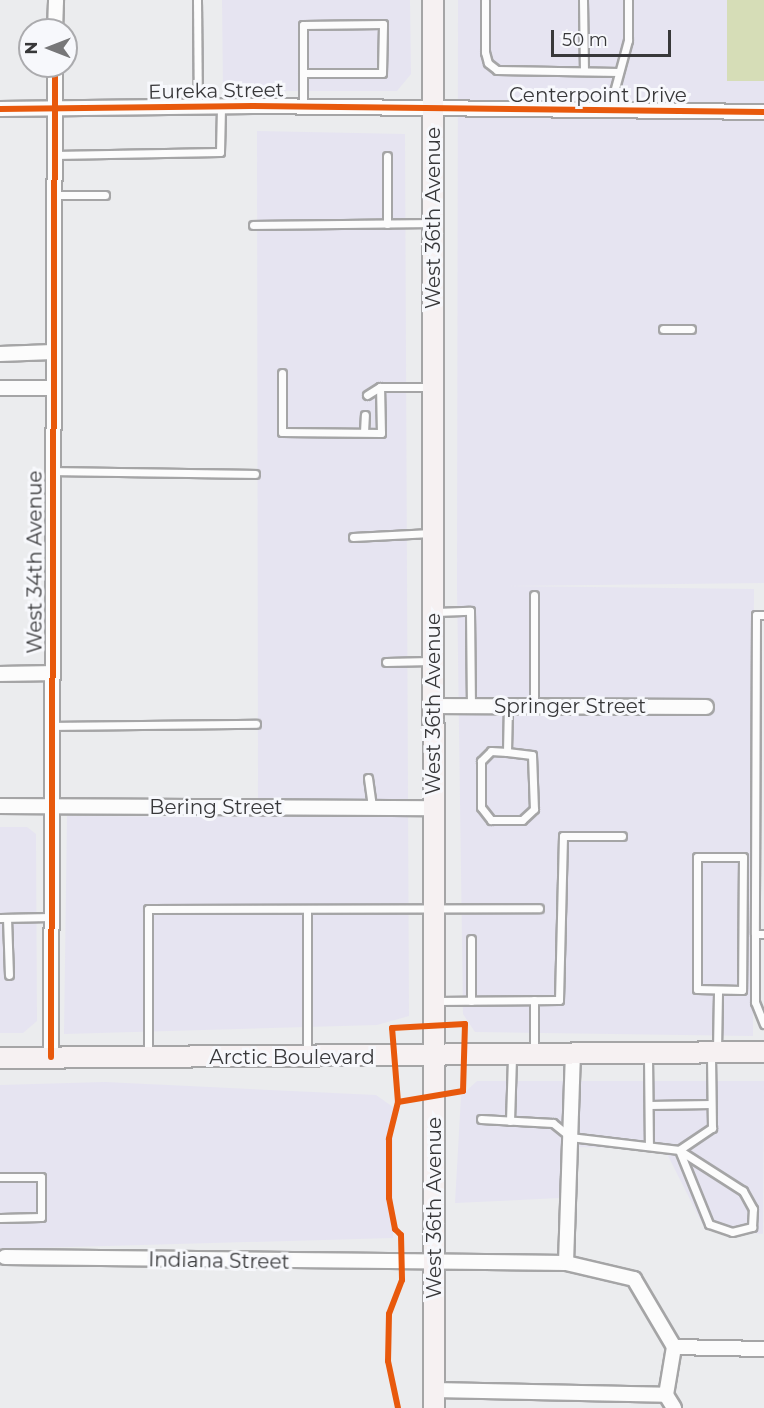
<!DOCTYPE html>
<style>
body{margin:0}
#map{position:relative;width:764px;height:1408px;overflow:hidden;background:#ebecee;font-family:Montserrat,sans-serif}
div>[style]{position:absolute}
.commercial>*{inset:0;background:#e6e4f1}
.green>*{inset:0;background:#d6ddb7;transform-origin:0 0}
.roads{filter:drop-shadow(2px 0 #a5a5a6) drop-shadow(-2px 0 #a5a5a6) drop-shadow(0 2px #a5a5a6) drop-shadow(0 -2px #a5a5a6)}
.service>*{height:7px;margin:-3.5px;padding:0 3.5px;transform-origin:3.5px;border-radius:3.5px;background:#fcfcfc}
.minor>*{height:14px;margin:-7px;padding:0 7px;transform-origin:7px;border-radius:7px;background:#fcfcfc}
.secondary>*{height:20px;margin:-10px;padding:0 10px;transform-origin:10px;border-radius:10px;background:#f6f1f2}
.cycleway>*{height:6px;margin:-3px;padding:0 3px;transform-origin:3px;border-radius:3px;background:#e8590c}
span{translate:-50% -50%;white-space:nowrap;text-align:center;line-height:1.15;-webkit-text-stroke:6px #f7f8fc;paint-order:stroke}
.street-label{font-size:20px;color:#38383a}
.north{position:absolute;left:18px;top:18px;width:60px;height:60px;box-sizing:border-box;background:#f7f8fc;border:2px solid #ababae;border-radius:50%;rotate:270deg;font-size:16px;font-weight:700;line-height:24px;text-align:center;color:#38383a}
.north::after{content:'';display:block;margin:auto;width:21px;height:27px;background:#777779;clip-path:polygon(50% 0,100% 100%,50% 72%,0 100%)}
.scale{position:absolute;left:551px;top:30px;width:120px;height:27px;box-sizing:border-box;border:3px solid #38383a;border-top:0;padding-left:8px;font-size:18px;line-height:21px;white-space:nowrap;color:#38383a;-webkit-text-stroke:4px #f7f8fc;paint-order:stroke}
</style>
<div id="map">
<div class="commercial">
<i style="clip-path:polygon(222px 0,410px 0,411px 74px,397px 91px,223px 91px)"></i>
<i style="clip-path:polygon(458px 0,764px 0,764px 583px,504px 586px,754px 589px,753px 1036px,475px 1032px,463px 1014px,457px 586px)"></i>
<i style="clip-path:polygon(257px 131px,405px 134px,409px 1016px,377px 1025px,64px 1034px,67px 816px,258px 817px)"></i>
<i style="clip-path:polygon(0 827px,27px 827px,36px 834px,37px 1021px,23px 1033px,0 1033px)"></i>
<i style="clip-path:polygon(477px 1081px,764px 1081px,763px 1234px,705px 1229px,664px 1148px,562px 1147px,560px 1198px,455px 1203px,461px 1096px)"></i>
<i style="clip-path:polygon(105px 1082px,376px 1095px,393px 1107px,393px 1238px,0 1249px,0 1085px)"></i>
</div>
<div class="green">
<i style="left:727px;top:0;width:37px;height:81px"></i>
</div>
<div class="roads">
<div class="service">
<i style="left:197px;top:0;width:108px;rotate:89.5deg"></i>
<i style="left:485px;top:0;width:52px;rotate:90deg"></i>
<i style="left:485px;top:52px;width:11px;rotate:75deg"></i>
<i style="left:488px;top:63px;width:11px;rotate:38deg"></i>
<i style="left:497px;top:70px;width:122px;rotate:0.9deg"></i>
<i style="left:583px;top:0;width:71px;rotate:89.2deg"></i>
<i style="left:303px;top:73px;width:79px"></i>
<i style="left:382px;top:73px;width:49px;rotate:-88.8deg"></i>
<i style="left:383px;top:24px;width:80px;rotate:179.3deg"></i>
<i style="left:303px;top:25px;width:82px;rotate:90deg"></i>
<i style="left:613px;top:111px;width:19px;rotate:-87deg"></i>
<i style="left:614px;top:92px;width:54px;rotate:-74.9deg"></i>
<i style="left:628px;top:40px;width:40px;rotate:-90deg"></i>
<i style="left:54px;top:155px;width:166px;rotate:-1deg"></i>
<i style="left:220px;top:152px;width:45px;rotate:-88.7deg"></i>
<i style="left:54px;top:195px;width:51px"></i>
<i style="left:387px;top:224px;width:68px;rotate:-90deg"></i>
<i style="left:253px;top:225px;width:178px;rotate:-0.6deg"></i>
<i style="left:663px;top:329px;width:28px"></i>
<i style="left:282px;top:373px;width:59px;rotate:90deg"></i>
<i style="left:282px;top:432px;width:99px;rotate:0.6deg"></i>
<i style="left:381px;top:433px;width:46px;rotate:-91.2deg"></i>
<i style="left:380px;top:387px;width:50px"></i>
<i style="left:367px;top:395px;width:15px;rotate:-32deg"></i>
<i style="left:364px;top:432px;width:17px;rotate:-87deg"></i>
<i style="left:52px;top:471px;width:203px;rotate:0.8deg"></i>
<i style="left:353px;top:537px;width:78px;rotate:-2.9deg"></i>
<i style="left:534px;top:595px;width:111px;rotate:90deg"></i>
<i style="left:435px;top:612px;width:35px;rotate:-2deg"></i>
<i style="left:470px;top:611px;width:95px;rotate:89.4deg"></i>
<i style="left:764px;top:615px;width:8px;rotate:180deg"></i>
<i style="left:756px;top:615px;width:319px;rotate:90.2deg"></i>
<i style="left:755px;top:934px;width:9px"></i>
<i style="left:386px;top:662px;width:45px;rotate:-1.3deg"></i>
<i style="left:51px;top:726px;width:205px;rotate:-0.6deg"></i>
<i style="left:507px;top:752px;width:25px;rotate:7deg"></i>
<i style="left:532px;top:755px;width:54px;rotate:87.9deg"></i>
<i style="left:534px;top:809px;width:16px;rotate:137deg"></i>
<i style="left:522px;top:820px;width:31px;rotate:180deg"></i>
<i style="left:491px;top:820px;width:16px;rotate:-128deg"></i>
<i style="left:481px;top:807px;width:46px;rotate:-90deg"></i>
<i style="left:481px;top:761px;width:14px;rotate:-45deg"></i>
<i style="left:491px;top:751px;width:16px;rotate:4deg"></i>
<i style="left:507px;top:752px;width:46px;rotate:-88.8deg"></i>
<i style="left:368px;top:778px;width:30px;rotate:82deg"></i>
<i style="left:697px;top:857px;width:46px"></i>
<i style="left:743px;top:857px;width:133px;rotate:90.4deg"></i>
<i style="left:742px;top:990px;width:45px;rotate:-178.7deg"></i>
<i style="left:697px;top:989px;width:132px;rotate:-90deg"></i>
<i style="left:307px;top:909px;width:145px;rotate:90deg"></i>
<i style="left:0;top:918px;width:51px;rotate:-1.1deg"></i>
<i style="left:7px;top:918px;width:57px;rotate:88deg"></i>
<i style="left:755px;top:934px;width:68px;rotate:90deg"></i>
<i style="left:755px;top:1002px;width:24px;rotate:68deg"></i>
<i style="left:471px;top:939px;width:62px;rotate:90deg"></i>
<i style="left:534px;top:1000px;width:52px;rotate:90deg"></i>
<i style="left:436px;top:1001px;width:123px;rotate:-0.5deg"></i>
<i style="left:559px;top:1000px;width:164px;rotate:-88.6deg"></i>
<i style="left:563px;top:836px;width:59px"></i>
<i style="left:717px;top:1050px;width:60px;rotate:-89deg"></i>
<i style="left:148px;top:1055px;width:146px;rotate:-90deg"></i>
<i style="left:148px;top:909px;width:391px;rotate:-0.1deg"></i>
<i style="left:648px;top:1056px;width:90px;rotate:89.4deg"></i>
<i style="left:649px;top:1105px;width:62px;rotate:-0.9deg"></i>
<i style="left:481px;top:1119px;width:72px;rotate:3.2deg"></i>
<i style="left:553px;top:1123px;width:22px;rotate:39deg"></i>
<i style="left:570px;top:1137px;width:110px;rotate:6.8deg"></i>
<i style="left:679px;top:1150px;width:80px;rotate:67.9deg"></i>
<i style="left:709px;top:1224px;width:24px;rotate:19deg"></i>
<i style="left:732px;top:1232px;width:21px;rotate:-14deg"></i>
<i style="left:752px;top:1227px;width:18px;rotate:-87deg"></i>
<i style="left:753px;top:1209px;width:21px;rotate:-119deg"></i>
<i style="left:743px;top:1191px;width:76px;rotate:-147.4deg"></i>
<i style="left:679px;top:1150px;width:40px;rotate:-34deg"></i>
<i style="left:712px;top:1128px;width:73px;rotate:-90.8deg"></i>
<i style="left:510px;top:1121px;width:65px;rotate:-88.2deg"></i>
<i style="left:0;top:1177px;width:41px"></i>
<i style="left:41px;top:1177px;width:40px;rotate:90deg"></i>
<i style="left:41px;top:1217px;width:41px;rotate:178.6deg"></i>
</div>
<div class="minor">
<i style="left:55px;top:30px;width:30px;rotate:-88deg"></i>
<i style="left:0;top:109px;width:253px;rotate:-0.7deg"></i>
<i style="left:253px;top:106px;width:511px;rotate:0.67deg"></i>
<i style="left:0;top:354px;width:53px;rotate:-2.2deg"></i>
<i style="left:0;top:388px;width:52px"></i>
<i style="left:0;top:674px;width:50px;rotate:-1.1deg"></i>
<i style="left:433px;top:706px;width:273px;rotate:0.2deg"></i>
<i style="left:0;top:806px;width:432px;rotate:0.3deg"></i>
<i style="left:51px;top:1057px;width:991px;rotate:-89.77deg"></i>
<i style="left:5px;top:1257px;width:561px;rotate:0.61deg"></i>
<i style="left:566px;top:1263px;width:70px;rotate:13.2deg"></i>
<i style="left:634px;top:1279px;width:79px;rotate:59.5deg"></i>
<i style="left:674px;top:1347px;width:49px;rotate:99.5deg"></i>
<i style="left:566px;top:1263px;width:211px;rotate:-88.1deg"></i>
<i style="left:674px;top:1347px;width:90px;rotate:1.3deg"></i>
<i style="left:434px;top:1390px;width:232px;rotate:1.2deg"></i>
<i style="left:666px;top:1395px;width:15px;rotate:58deg"></i>
</div>
<div class="secondary">
<i style="left:433px;top:0;width:1408px;rotate:89.96deg"></i>
<i style="left:0;top:1058px;width:764px;rotate:-0.45deg"></i>
</div>
</div>
<div class="cycleway">
<i style="left:0;top:109px;width:253px;rotate:-0.7deg"></i>
<i style="left:253px;top:106px;width:511px;rotate:0.67deg"></i>
<i style="left:465px;top:1024px;width:67px;rotate:91.7deg"></i>
<i style="left:463px;top:1091px;width:66px;rotate:170.4deg"></i>
<i style="left:398px;top:1102px;width:74px;rotate:-94.6deg"></i>
<i style="left:392px;top:1028px;width:73px;rotate:-3.1deg"></i>
<i style="left:51px;top:1057px;width:991px;rotate:-89.77deg"></i>
<i style="left:398px;top:1102px;width:38px;rotate:104deg"></i>
<i style="left:389px;top:1139px;width:59px;rotate:90deg"></i>
<i style="left:389px;top:1198px;width:32px;rotate:79deg"></i>
<i style="left:395px;top:1229px;width:8px;rotate:45deg"></i>
<i style="left:401px;top:1235px;width:45px;rotate:88.7deg"></i>
<i style="left:402px;top:1280px;width:36px;rotate:111deg"></i>
<i style="left:389px;top:1314px;width:47px;rotate:91.2deg"></i>
<i style="left:388px;top:1361px;width:48px;rotate:78deg"></i>
</div>
<div class="street-label">
<span style="left:216px;top:91px;rotate:-1deg">Eureka Street</span>
<span style="left:598px;top:95px">Centerpoint Drive</span>
<span style="left:433px;top:218px;rotate:-90deg">West 36th Avenue</span>
<span style="left:35px;top:562px;rotate:-90deg">West 34th Avenue</span>
<span style="left:433px;top:704px;rotate:-90deg">West 36th Avenue</span>
<span style="left:570px;top:706px">Springer Street</span>
<span style="left:216px;top:807px">Bering Street</span>
<span style="left:292px;top:1057px">Arctic Boulevard</span>
<span style="left:434px;top:1208px;rotate:-90deg">West 36th Avenue</span>
<span style="left:219px;top:1261px;rotate:1deg">Indiana Street</span>
</div>
<div class="north">N</div>
<div class="scale">50 m</div>
</div>
